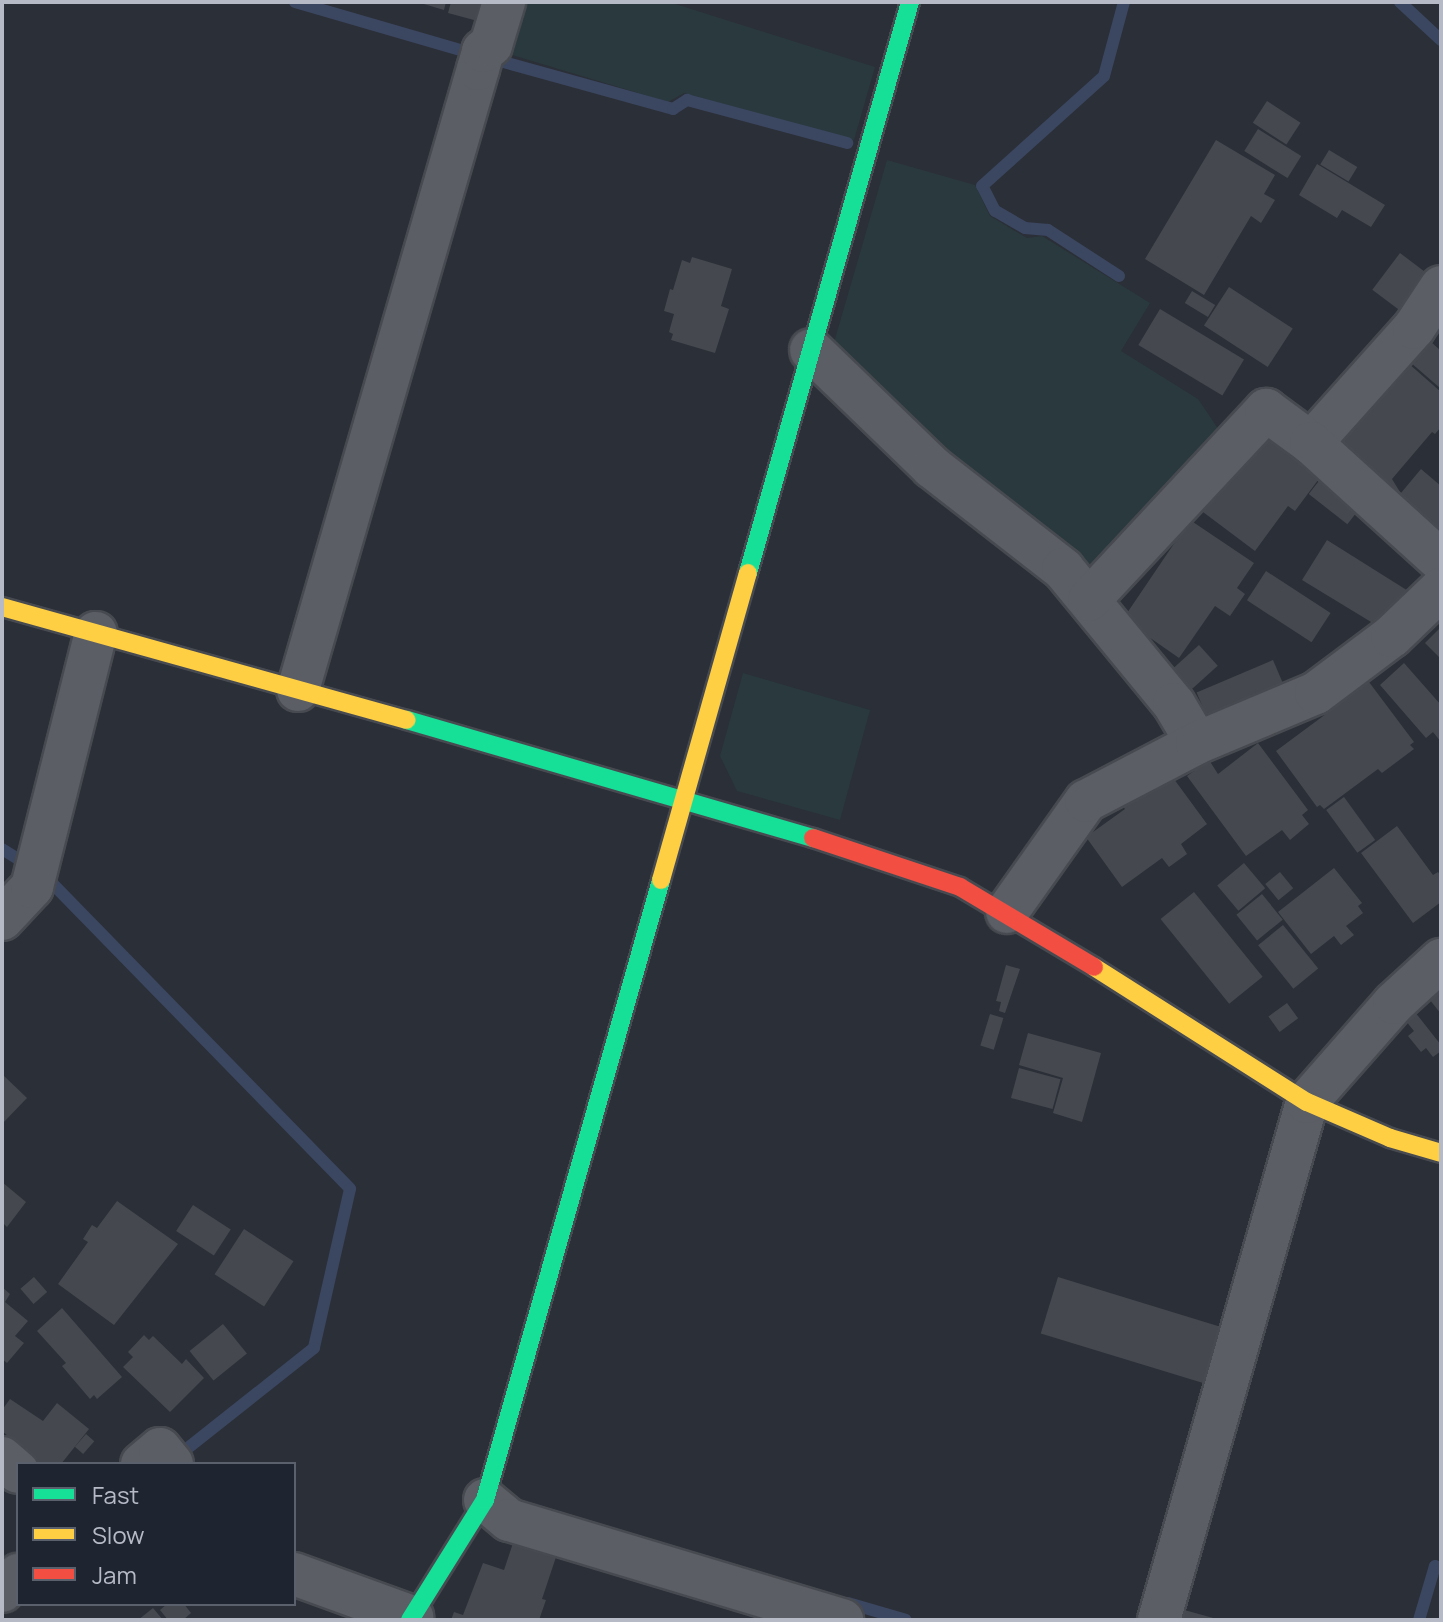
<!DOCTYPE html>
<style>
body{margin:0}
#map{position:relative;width:1443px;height:1622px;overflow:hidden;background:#2b2f37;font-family:Manrope,sans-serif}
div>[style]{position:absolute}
.green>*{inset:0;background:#29393d}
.stream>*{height:12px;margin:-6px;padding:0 6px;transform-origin:6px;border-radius:6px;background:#3b4660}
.building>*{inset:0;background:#45484f;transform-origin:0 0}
.roads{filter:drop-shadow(2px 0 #474a50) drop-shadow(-2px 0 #474a50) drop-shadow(0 2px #474a50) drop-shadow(0 -2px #474a50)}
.street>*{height:42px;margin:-21px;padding:0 21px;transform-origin:21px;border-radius:21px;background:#5b5e65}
.fast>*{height:18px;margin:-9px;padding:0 9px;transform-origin:9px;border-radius:9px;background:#16e098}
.slow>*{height:18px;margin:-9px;padding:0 9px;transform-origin:9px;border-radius:9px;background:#ffcf43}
.jam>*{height:18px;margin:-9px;padding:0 9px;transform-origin:9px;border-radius:9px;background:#f24e42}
span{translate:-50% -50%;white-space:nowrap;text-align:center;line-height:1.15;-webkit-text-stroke:6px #1f2431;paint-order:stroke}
.frame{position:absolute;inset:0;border:4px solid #b6bac7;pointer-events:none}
.legend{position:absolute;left:16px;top:1462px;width:280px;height:144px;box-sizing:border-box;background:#1f2431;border:2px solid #5b606d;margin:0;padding:10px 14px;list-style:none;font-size:24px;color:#b6bac7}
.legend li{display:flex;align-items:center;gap:16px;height:40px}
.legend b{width:40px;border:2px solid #5b606d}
</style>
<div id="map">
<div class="green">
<i style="clip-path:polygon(511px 2px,669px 2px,875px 67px,854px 140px,684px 93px,668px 102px,499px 51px)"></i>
<i style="clip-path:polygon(887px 160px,975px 185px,990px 216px,1027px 238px,1042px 236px,1150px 303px,1121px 351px,1198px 399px,1219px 430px,1084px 576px,836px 358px,835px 339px)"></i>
<i style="clip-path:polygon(743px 673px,870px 710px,840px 820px,737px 791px,720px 756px)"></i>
</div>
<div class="stream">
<i style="left:295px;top:2px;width:182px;rotate:16.2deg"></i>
<i style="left:1400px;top:2px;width:56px;rotate:42.8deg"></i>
<i style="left:493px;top:59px;width:187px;rotate:15.5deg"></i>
<i style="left:673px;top:109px;width:17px;rotate:-33deg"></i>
<i style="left:687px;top:100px;width:166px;rotate:15deg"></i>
<i style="left:1119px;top:276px;width:85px;rotate:-147.1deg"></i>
<i style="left:1048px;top:230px;width:23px;rotate:-175deg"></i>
<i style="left:1025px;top:228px;width:34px;rotate:-150deg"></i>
<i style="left:995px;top:211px;width:28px;rotate:-117deg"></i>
<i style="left:982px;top:186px;width:164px;rotate:-42deg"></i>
<i style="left:1104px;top:76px;width:77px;rotate:-74.9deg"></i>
<i style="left:2px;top:849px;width:31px;rotate:32deg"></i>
<i style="left:47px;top:878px;width:434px;rotate:45.7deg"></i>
<i style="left:350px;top:1189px;width:163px;rotate:102.8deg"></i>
<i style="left:314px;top:1348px;width:159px;rotate:141.6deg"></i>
<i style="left:848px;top:1603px;width:60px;rotate:16.3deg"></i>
<i style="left:1419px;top:1620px;width:56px;rotate:-73.5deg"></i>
<i style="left:1435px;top:1566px;width:6px;rotate:18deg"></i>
</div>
<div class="building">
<i style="clip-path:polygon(417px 2px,446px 2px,444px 10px)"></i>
<i style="clip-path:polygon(451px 2px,491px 2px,485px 23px,448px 13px)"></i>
<i style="left:1267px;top:101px;width:40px;height:26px;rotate:33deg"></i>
<i style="left:1258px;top:129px;width:51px;height:26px;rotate:32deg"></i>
<i style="clip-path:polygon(1216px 140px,1275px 175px,1264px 194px,1275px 200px,1261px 223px,1251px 216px,1204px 295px,1145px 259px)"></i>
<i style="left:1329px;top:150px;width:33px;height:17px;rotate:31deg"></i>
<i style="clip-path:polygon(1317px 164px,1385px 205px,1371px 227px,1342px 210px,1337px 218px,1299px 195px)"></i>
<i style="left:1400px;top:253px;width:43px;height:46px;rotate:37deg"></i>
<i style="clip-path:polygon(692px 257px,732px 269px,721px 306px,729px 309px,715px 353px,671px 340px,673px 334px,669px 332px,674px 314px,664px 311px,670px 289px,673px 290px,682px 260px,690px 263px)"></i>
<i style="left:1229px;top:287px;width:76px;height:46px;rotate:33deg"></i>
<i style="left:1192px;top:291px;width:27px;height:14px;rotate:31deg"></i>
<i style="left:1160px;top:309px;width:98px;height:42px;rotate:31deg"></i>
<i style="clip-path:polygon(1429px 340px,1441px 351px,1440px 388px,1410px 362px)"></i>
<i style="clip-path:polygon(1408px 363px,1441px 392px,1441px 427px,1435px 434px,1432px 432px,1392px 479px,1400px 492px,1390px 503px,1329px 440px,1341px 426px,1349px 433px)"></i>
<i style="clip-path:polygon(1283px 435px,1327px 468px,1295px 511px,1288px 506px,1255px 551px,1203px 512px,1246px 454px,1264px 437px,1276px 446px)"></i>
<i style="clip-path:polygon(1421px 469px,1441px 486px,1441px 548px,1391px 505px)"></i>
<i style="left:1326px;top:472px;width:49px;height:28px;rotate:38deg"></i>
<i style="clip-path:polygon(1190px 520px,1254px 563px,1237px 588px,1245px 594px,1230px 616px,1215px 606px,1179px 658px,1123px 619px)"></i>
<i style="clip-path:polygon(1327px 540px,1413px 594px,1376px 625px,1302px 580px)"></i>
<i style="left:1266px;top:571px;width:77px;height:35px;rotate:33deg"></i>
<i style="clip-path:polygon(1441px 627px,1441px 659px,1425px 643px)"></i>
<i style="left:1199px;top:645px;width:28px;height:44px;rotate:48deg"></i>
<i style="left:1273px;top:660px;width:30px;height:83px;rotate:67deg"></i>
<i style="clip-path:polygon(1404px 663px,1441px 705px,1441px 742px,1433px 732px,1426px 738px,1380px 685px)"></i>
<i style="clip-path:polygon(1369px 682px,1414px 742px,1410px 745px,1414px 749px,1382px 773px,1378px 769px,1324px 809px,1320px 805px,1317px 807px,1276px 751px)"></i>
<i style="clip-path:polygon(1258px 743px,1308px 810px,1302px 815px,1309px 824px,1290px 840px,1282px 830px,1246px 856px,1187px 776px,1209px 760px,1218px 774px)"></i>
<i style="clip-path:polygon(1171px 775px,1207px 824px,1181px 844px,1187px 854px,1169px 867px,1162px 858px,1122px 887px,1086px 837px,1125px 809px,1121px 804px,1134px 794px,1138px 800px)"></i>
<i style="left:1344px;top:797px;width:53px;height:22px;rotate:54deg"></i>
<i style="clip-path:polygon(1397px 826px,1433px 875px,1438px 872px,1441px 876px,1441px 902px,1413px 923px,1361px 853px)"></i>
<i style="left:1244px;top:863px;width:33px;height:35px;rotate:50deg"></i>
<i style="clip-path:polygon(1334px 868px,1362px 903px,1358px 906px,1363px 913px,1346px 926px,1354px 935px,1341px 945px,1334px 936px,1311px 954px,1278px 912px)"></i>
<i style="left:1280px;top:872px;width:21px;height:19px;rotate:51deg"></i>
<i style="left:1194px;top:892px;width:109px;height:43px;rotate:51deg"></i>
<i style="left:1262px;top:894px;width:33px;height:33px;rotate:51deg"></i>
<i style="left:1283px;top:925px;width:56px;height:32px;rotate:51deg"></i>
<i style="clip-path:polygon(1006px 965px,1020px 969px,1005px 1013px,999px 1011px,1001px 1002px,996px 1001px)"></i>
<i style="clip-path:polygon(1441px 984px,1441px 1014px,1426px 995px)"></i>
<i style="left:1287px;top:1003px;width:19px;height:23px;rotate:54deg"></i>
<i style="clip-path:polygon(1411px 1007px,1441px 1045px,1441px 1051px,1433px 1057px,1426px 1048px,1421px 1052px,1408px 1036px,1414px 1031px,1401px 1015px)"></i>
<i style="left:990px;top:1014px;width:14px;height:33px;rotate:17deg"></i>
<i style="clip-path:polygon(1028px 1033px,1101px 1053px,1082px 1122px,1053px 1113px,1063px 1078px,1019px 1065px)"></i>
<i style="left:1019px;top:1068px;width:43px;height:31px;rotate:15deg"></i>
<i style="clip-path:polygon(2px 1074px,27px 1098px,2px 1124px)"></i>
<i style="clip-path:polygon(2px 1182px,26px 1202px,7px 1227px,2px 1222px)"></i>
<i style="clip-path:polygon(117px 1201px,178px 1244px,114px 1325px,58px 1284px,88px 1242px,83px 1239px,92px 1225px,97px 1228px)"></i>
<i style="left:193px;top:1205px;width:45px;height:31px;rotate:33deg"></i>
<i style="left:244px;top:1229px;width:59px;height:54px;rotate:33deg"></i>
<i style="left:34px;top:1277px;width:20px;height:18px;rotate:49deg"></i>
<i style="left:1058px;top:1277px;width:180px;height:59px;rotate:17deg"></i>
<i style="clip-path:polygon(2px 1287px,10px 1294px,5px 1302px,28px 1321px,15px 1336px,24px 1343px,7px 1363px,2px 1359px)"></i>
<i style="clip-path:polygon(62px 1308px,122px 1377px,97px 1399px,94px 1395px,90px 1399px,62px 1366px,66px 1363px,37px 1331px)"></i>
<i style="left:223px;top:1324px;width:38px;height:43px;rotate:51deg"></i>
<i style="clip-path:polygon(144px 1335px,149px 1340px,153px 1336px,182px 1364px,186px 1359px,204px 1378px,170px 1412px,123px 1367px,133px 1357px,128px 1352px)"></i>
<i style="clip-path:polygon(10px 1399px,43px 1421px,57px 1403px,89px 1429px,61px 1464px,41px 1464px,2px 1431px,2px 1410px)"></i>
<i style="left:86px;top:1434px;width:11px;height:17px;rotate:41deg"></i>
<i style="clip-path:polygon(515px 1537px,558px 1551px,542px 1599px,546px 1600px,539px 1620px,451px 1620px,454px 1612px,463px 1615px,483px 1563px,504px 1570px)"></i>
<i style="clip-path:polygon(167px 1604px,184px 1604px,191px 1613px,183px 1620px,168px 1620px,160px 1610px)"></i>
<i style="clip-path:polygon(153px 1608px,163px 1620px,138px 1620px)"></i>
<i style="clip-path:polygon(1177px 1608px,1217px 1619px,1217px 1620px,1174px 1620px)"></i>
</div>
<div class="roads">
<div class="street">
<i style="left:811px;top:350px;width:168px;rotate:44deg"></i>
<i style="left:932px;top:467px;width:166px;rotate:37.9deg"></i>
<i style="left:1063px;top:569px;width:175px;rotate:50.6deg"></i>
<i style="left:1174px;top:704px;width:45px;rotate:59.5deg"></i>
<i style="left:1311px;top:443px;width:154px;rotate:-48.2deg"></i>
<i style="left:1414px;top:328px;width:49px;rotate:-56.6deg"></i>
<i style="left:1089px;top:600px;width:260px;rotate:-47deg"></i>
<i style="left:1266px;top:410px;width:56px;rotate:36.3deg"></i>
<i style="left:1311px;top:443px;width:176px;rotate:42.2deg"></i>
<i style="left:298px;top:690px;width:647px;rotate:-73.84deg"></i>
<i style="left:478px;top:69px;width:19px;rotate:-74deg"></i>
<i style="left:483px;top:51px;width:10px;rotate:-37deg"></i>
<i style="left:491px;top:45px;width:45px;rotate:-73.2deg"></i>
<i style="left:1007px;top:912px;width:136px;rotate:-54.6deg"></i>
<i style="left:1086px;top:801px;width:125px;rotate:-27.6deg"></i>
<i style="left:1197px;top:743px;width:129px;rotate:-22.8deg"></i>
<i style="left:1316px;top:693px;width:95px;rotate:-36.9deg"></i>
<i style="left:1392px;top:636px;width:68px;rotate:-43.8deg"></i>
<i style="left:2px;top:919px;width:44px;rotate:-46.8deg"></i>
<i style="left:32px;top:887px;width:262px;rotate:-75.9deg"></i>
<i style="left:2px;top:1458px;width:21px;rotate:41deg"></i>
<i style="left:142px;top:1464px;width:23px;rotate:-40deg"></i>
<i style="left:160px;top:1449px;width:19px;rotate:51deg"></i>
<i style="left:485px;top:1500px;width:31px;rotate:40deg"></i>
<i style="left:509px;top:1520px;width:348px;rotate:16.7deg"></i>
<i style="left:294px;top:1574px;width:126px;rotate:20deg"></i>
<i style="left:2px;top:1591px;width:23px;rotate:-45deg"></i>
<i style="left:1159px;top:1620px;width:539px;rotate:-74.05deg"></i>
<i style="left:1307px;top:1102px;width:132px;rotate:-48.7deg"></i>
<i style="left:1394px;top:1003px;width:64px;rotate:-42.5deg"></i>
</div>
<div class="fast">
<i style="left:748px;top:573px;width:594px;rotate:-74.16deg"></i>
<i style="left:407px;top:720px;width:423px;rotate:16.2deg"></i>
<i style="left:410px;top:1620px;width:142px;rotate:-58deg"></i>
<i style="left:485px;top:1500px;width:644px;rotate:-74.15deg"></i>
</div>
<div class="slow">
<i style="left:2px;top:607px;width:420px;rotate:15.6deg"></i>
<i style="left:661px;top:880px;width:319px;rotate:-74.2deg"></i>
<i style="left:1094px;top:967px;width:252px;rotate:32.4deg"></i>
<i style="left:1307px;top:1102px;width:90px;rotate:23.4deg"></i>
<i style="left:1390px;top:1138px;width:53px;rotate:16.4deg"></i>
</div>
<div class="jam">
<i style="left:813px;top:838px;width:155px;rotate:18.4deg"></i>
<i style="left:960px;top:887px;width:156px;rotate:30.8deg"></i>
</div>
</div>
<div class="frame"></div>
<ul class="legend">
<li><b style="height:10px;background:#16e098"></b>Fast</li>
<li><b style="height:10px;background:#ffcf43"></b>Slow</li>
<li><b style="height:10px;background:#f24e42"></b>Jam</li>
</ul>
</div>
